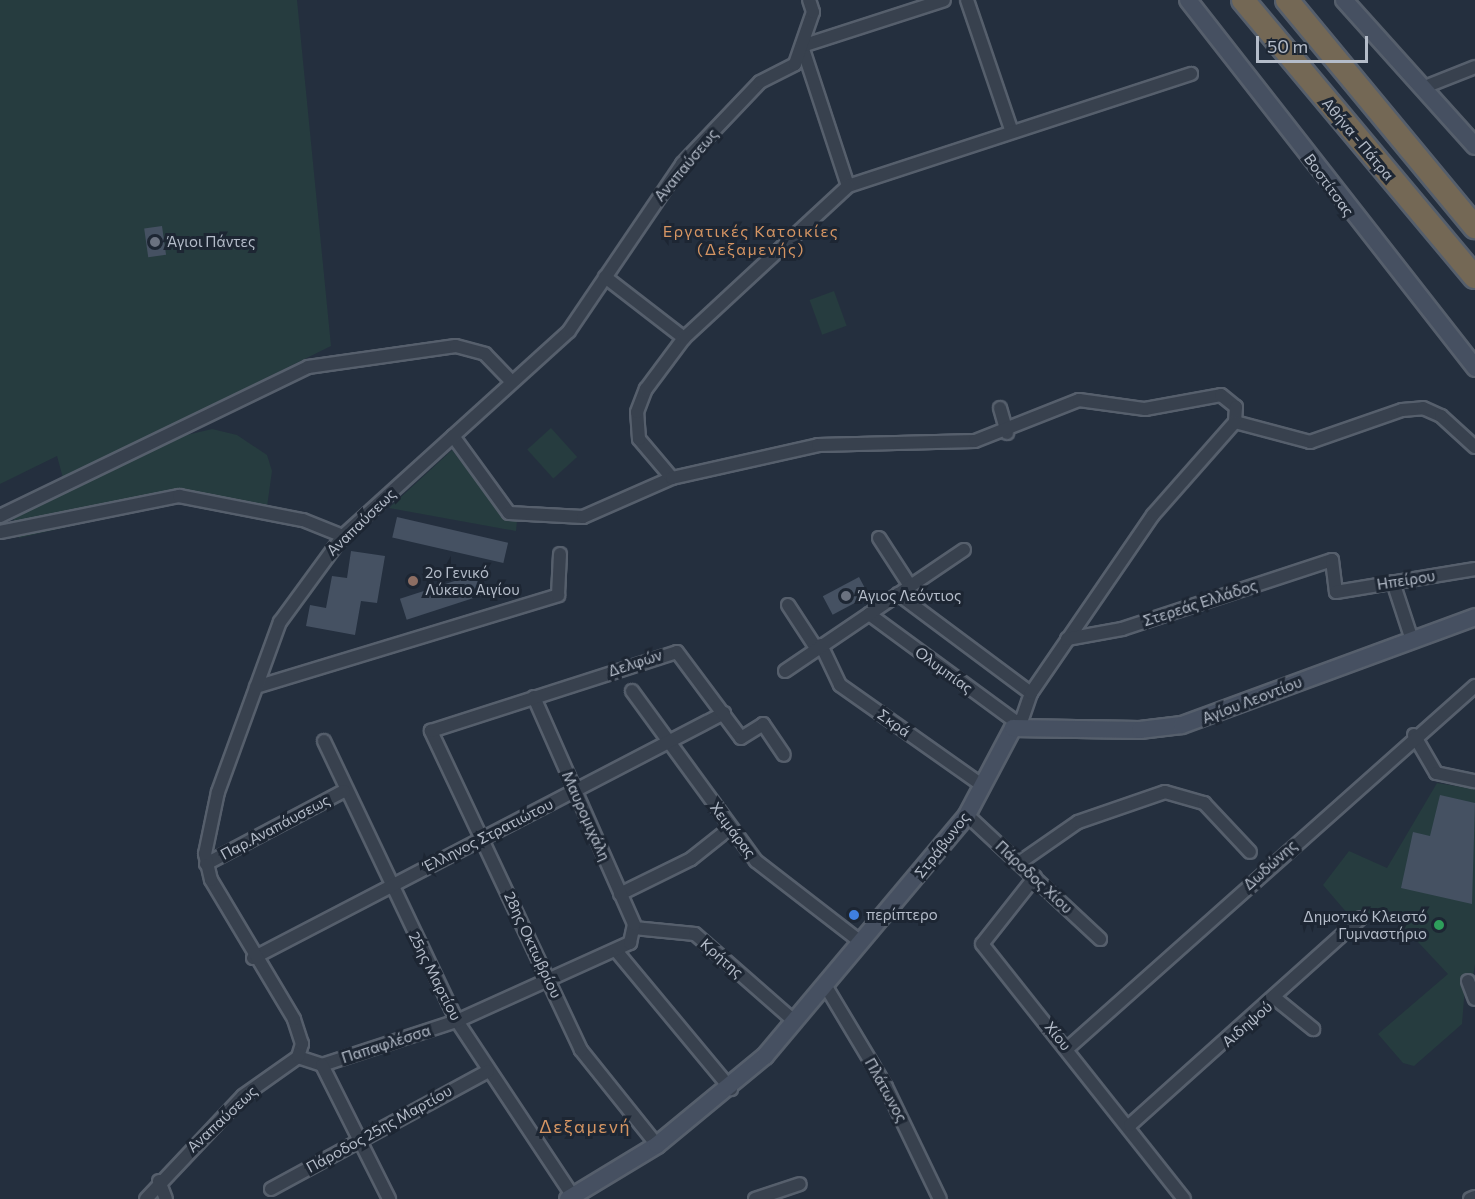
<!DOCTYPE html>
<meta charset="utf-8">
<style>
body{margin:0}
#map{position:relative;width:1475px;height:1199px;overflow:hidden;background:#242f3e;font-family:Commissioner,sans-serif}
div>[style]{position:absolute}
.green>*{inset:0;background:#263c3f;transform-origin:0 0}
.building>*{inset:0;background:#455162;transform-origin:0 0}
.roads{filter:drop-shadow(2px 0 #565f6c) drop-shadow(-2px 0 #565f6c) drop-shadow(0 2px #565f6c) drop-shadow(0 -2px #565f6c)}
.street>*{height:12px;margin:-6px;padding:0 6px;transform-origin:6px;border-radius:6px;background:#38414e}
.secondary>*{height:16px;margin:-8px;padding:0 8px;transform-origin:8px;border-radius:8px;background:#465061}
.highway>*{height:22px;margin:-11px;padding:0 11px;transform-origin:11px;border-radius:11px;background:#746855}
.dots>*{width:16px;height:16px;translate:-50% -50%;box-sizing:border-box;border:3px solid #1d2633;border-radius:50%}
span{translate:-50% -50%;white-space:nowrap;text-align:center;line-height:1.15;-webkit-text-stroke:6px #1d2633;paint-order:stroke}
.street-label{font-size:15px;color:#b4bcc9}
.poi-label{font-size:15px;color:#b4bcc9}
.left{translate:0 -50%;text-align:left}
.right{translate:-100% -50%;text-align:right}
.neighbourhood-label{font-size:16px;color:#d59563;letter-spacing:1.5px}
.quarter-label{font-size:18px;color:#d59563;letter-spacing:1.5px}
.scale{position:absolute;left:1256px;top:36px;width:112px;height:27px;box-sizing:border-box;border:3px solid #b4bcc9;border-top:0;padding-left:8px;font-size:18px;line-height:21px;white-space:nowrap;color:#b4bcc9;-webkit-text-stroke:4px #1d2633;paint-order:stroke}
</style>
<div id="map">
<div class="green">
<i style="clip-path:polygon(0 0,297px 0,331px 346px,63px 478px,57px 456px,0 484px)"></i>
<i style="left:834px;top:291px;width:37px;height:26px;rotate:70deg"></i>
<i style="left:551px;top:428px;width:39px;height:32px;rotate:48deg"></i>
<i style="clip-path:polygon(212px 429px,237px 435px,267px 455px,272px 471px,267px 507px,254px 517px,176px 502px,19px 538px,13px 516px,174px 438px)"></i>
<i style="clip-path:polygon(452px 450px,504px 518px,517px 521px,516px 531px,389px 508px)"></i>
<i style="clip-path:polygon(1437px 783px,1475px 789px,1475px 964px,1472px 983px,1465px 986px,1462px 1024px,1414px 1066px,1403px 1063px,1378px 1034px,1448px 974px,1386px 908px,1360px 928px,1323px 885px,1349px 851px,1387px 868px)"></i>
</div>
<div class="building">
<i style="left:162px;top:226px;width:29px;height:18px;rotate:82deg"></i>
<i style="left:397px;top:517px;width:114px;height:21px;rotate:13deg"></i>
<i style="clip-path:polygon(351px 551px,385px 556px,377px 603px,361px 601px,355px 635px,306px 626px,310px 605px,326px 608px,332px 576px,347px 578px)"></i>
<i style="left:476px;top:574px;width:22px;height:80px;rotate:72deg"></i>
<i style="left:859px;top:577px;width:21px;height:41px;rotate:62deg"></i>
<i style="clip-path:polygon(1440px 795px,1475px 803px,1472px 904px,1401px 888px,1413px 832px,1430px 836px)"></i>
</div>
<div class="roads">
<div class="street">
<i style="left:967px;top:0;width:139px;rotate:71.2deg"></i>
<i style="left:802px;top:46px;width:147px;rotate:71.8deg"></i>
<i style="left:848px;top:186px;width:361px;rotate:-18.1deg"></i>
<i style="left:802px;top:46px;width:149px;rotate:-17.9deg"></i>
<i style="left:1422px;top:88px;width:57px;rotate:-21.6deg"></i>
<i style="left:605px;top:277px;width:100px;rotate:37.7deg"></i>
<i style="left:1000px;top:408px;width:26px;rotate:74deg"></i>
<i style="left:1235px;top:422px;width:78px;rotate:14.9deg"></i>
<i style="left:1310px;top:442px;width:97px;rotate:-19.2deg"></i>
<i style="left:1402px;top:410px;width:21px;rotate:-5deg"></i>
<i style="left:1423px;top:408px;width:20px;rotate:24deg"></i>
<i style="left:1441px;top:416px;width:46px;rotate:42.4deg"></i>
<i style="left:453px;top:436px;width:95px;rotate:54deg"></i>
<i style="left:509px;top:513px;width:74px;rotate:3.1deg"></i>
<i style="left:583px;top:517px;width:97px;rotate:-23.7deg"></i>
<i style="left:672px;top:478px;width:51px;rotate:-130.2deg"></i>
<i style="left:639px;top:439px;width:27px;rotate:-94deg"></i>
<i style="left:637px;top:412px;width:25px;rotate:-69deg"></i>
<i style="left:646px;top:389px;width:64px;rotate:-53.3deg"></i>
<i style="left:684px;top:338px;width:224px;rotate:-42.8deg"></i>
<i style="left:672px;top:478px;width:150px;rotate:-12.7deg"></i>
<i style="left:818px;top:445px;width:157px;rotate:-1.5deg"></i>
<i style="left:975px;top:441px;width:112px;rotate:-21.5deg"></i>
<i style="left:1079px;top:400px;width:67px;rotate:7.8deg"></i>
<i style="left:1145px;top:409px;width:77px;rotate:-10.4deg"></i>
<i style="left:1221px;top:395px;width:19px;rotate:39deg"></i>
<i style="left:1236px;top:407px;width:15px;rotate:94deg"></i>
<i style="left:0;top:516px;width:342px;rotate:-25.8deg"></i>
<i style="left:308px;top:367px;width:149px;rotate:-8.1deg"></i>
<i style="left:456px;top:346px;width:30px;rotate:15deg"></i>
<i style="left:485px;top:354px;width:37px;rotate:46deg"></i>
<i style="left:0;top:532px;width:183px;rotate:-11.4deg"></i>
<i style="left:179px;top:496px;width:126px;rotate:11deg"></i>
<i style="left:303px;top:520px;width:43px;rotate:21.8deg"></i>
<i style="left:879px;top:538px;width:57px;rotate:57.1deg"></i>
<i style="left:1393px;top:582px;width:61px;rotate:71.9deg"></i>
<i style="left:898px;top:594px;width:166px;rotate:36.7deg"></i>
<i style="left:788px;top:605px;width:51px;rotate:56.9deg"></i>
<i style="left:869px;top:614px;width:187px;rotate:36.3deg"></i>
<i style="left:1020px;top:725px;width:34px;rotate:-71deg"></i>
<i style="left:1031px;top:693px;width:216px;rotate:-55.6deg"></i>
<i style="left:1153px;top:515px;width:124px;rotate:-48.6deg"></i>
<i style="left:1067px;top:639px;width:56px;rotate:-10.3deg"></i>
<i style="left:1122px;top:629px;width:221px;rotate:-18.2deg"></i>
<i style="left:1332px;top:560px;width:32px;rotate:83deg"></i>
<i style="left:1336px;top:592px;width:141px;rotate:-9.4deg"></i>
<i style="left:821px;top:645px;width:44px;rotate:64.6deg"></i>
<i style="left:840px;top:685px;width:175px;rotate:35.2deg"></i>
<i style="left:785px;top:671px;width:216px;rotate:-34.1deg"></i>
<i style="left:256px;top:687px;width:316px;rotate:-16.9deg"></i>
<i style="left:558px;top:595px;width:41px;rotate:-87.2deg"></i>
<i style="left:632px;top:691px;width:210px;rotate:53.9deg"></i>
<i style="left:756px;top:861px;width:134px;rotate:37.7deg"></i>
<i style="left:1414px;top:735px;width:44px;rotate:59.9deg"></i>
<i style="left:1436px;top:773px;width:40px;rotate:12deg"></i>
<i style="left:324px;top:741px;width:310px;rotate:64.6deg"></i>
<i style="left:457px;top:1021px;width:210px;rotate:56.5deg"></i>
<i style="left:967px;top:815px;width:182px;rotate:43deg"></i>
<i style="left:1019px;top:863px;width:72px;rotate:-34.8deg"></i>
<i style="left:1078px;top:822px;width:92px;rotate:-19deg"></i>
<i style="left:1165px;top:792px;width:41px;rotate:15.8deg"></i>
<i style="left:1204px;top:803px;width:67px;rotate:46.8deg"></i>
<i style="left:206px;top:864px;width:156px;rotate:-27.9deg"></i>
<i style="left:1035px;top:877px;width:85px;rotate:128.3deg"></i>
<i style="left:982px;top:944px;width:325px;rotate:51.6deg"></i>
<i style="left:620px;top:894px;width:79px;rotate:-26.2deg"></i>
<i style="left:691px;top:859px;width:50px;rotate:-38.5deg"></i>
<i style="left:634px;top:928px;width:61px;rotate:5.6deg"></i>
<i style="left:695px;top:934px;width:133px;rotate:41.3deg"></i>
<i style="left:618px;top:953px;width:177px;rotate:50.3deg"></i>
<i style="left:253px;top:958px;width:531px;rotate:-27.48deg"></i>
<i style="left:1468px;top:981px;width:19px;rotate:69deg"></i>
<i style="left:825px;top:985px;width:119px;rotate:59.1deg"></i>
<i style="left:886px;top:1087px;width:124px;rotate:64.3deg"></i>
<i style="left:1276px;top:999px;width:48px;rotate:39deg"></i>
<i style="left:1068px;top:1048px;width:545px;rotate:-41.65deg"></i>
<i style="left:298px;top:1057px;width:25px;rotate:18deg"></i>
<i style="left:322px;top:1065px;width:142px;rotate:-18.1deg"></i>
<i style="left:457px;top:1021px;width:190px;rotate:-24.3deg"></i>
<i style="left:630px;top:943px;width:19px;rotate:-78deg"></i>
<i style="left:634px;top:924px;width:248px;rotate:-113.8deg"></i>
<i style="left:322px;top:1065px;width:150px;rotate:63.4deg"></i>
<i style="left:1130px;top:1125px;width:310px;rotate:-41.9deg"></i>
<i style="left:657px;top:1145px;width:122px;rotate:-128.7deg"></i>
<i style="left:581px;top:1050px;width:353px;rotate:-115.2deg"></i>
<i style="left:431px;top:731px;width:258px;rotate:-17.8deg"></i>
<i style="left:677px;top:652px;width:107px;rotate:53.3deg"></i>
<i style="left:741px;top:738px;width:26px;rotate:-32deg"></i>
<i style="left:763px;top:724px;width:37px;rotate:56deg"></i>
<i style="left:159px;top:1181px;width:19px;rotate:69deg"></i>
<i style="left:271px;top:1189px;width:247px;rotate:-28.5deg"></i>
<i style="left:146px;top:1199px;width:141px;rotate:-46.7deg"></i>
<i style="left:243px;top:1096px;width:67px;rotate:-35.3deg"></i>
<i style="left:298px;top:1057px;width:14px;rotate:-73deg"></i>
<i style="left:302px;top:1044px;width:26px;rotate:-108deg"></i>
<i style="left:294px;top:1019px;width:162px;rotate:-120.8deg"></i>
<i style="left:211px;top:880px;width:27px;rotate:-103deg"></i>
<i style="left:205px;top:854px;width:63px;rotate:-78.2deg"></i>
<i style="left:218px;top:792px;width:181px;rotate:-70deg"></i>
<i style="left:280px;top:622px;width:107px;rotate:-53.8deg"></i>
<i style="left:343px;top:536px;width:305px;rotate:-42.2deg"></i>
<i style="left:569px;top:331px;width:202px;rotate:-55.9deg"></i>
<i style="left:682px;top:164px;width:113px;rotate:-46.4deg"></i>
<i style="left:760px;top:82px;width:39px;rotate:-27deg"></i>
<i style="left:795px;top:64px;width:55px;rotate:-70.9deg"></i>
<i style="left:813px;top:12px;width:13px;rotate:-108deg"></i>
<i style="left:755px;top:1199px;width:47px;rotate:-18.4deg"></i>
<i style="left:1470px;top:1199px;width:5px;rotate:-22deg"></i>
</div>
<div class="secondary">
<i style="left:1188px;top:0;width:467px;rotate:52deg"></i>
<i style="left:1344px;top:0;width:196px;rotate:48.1deg"></i>
<i style="left:568px;top:1199px;width:104px;rotate:-31.2deg"></i>
<i style="left:657px;top:1145px;width:140px;rotate:-39.5deg"></i>
<i style="left:765px;top:1056px;width:314px;rotate:-50deg"></i>
<i style="left:967px;top:815px;width:98px;rotate:-62.1deg"></i>
<i style="left:1013px;top:728px;width:127px;rotate:0.9deg"></i>
<i style="left:1140px;top:730px;width:42px;rotate:-6.8deg"></i>
<i style="left:1182px;top:725px;width:312px;rotate:-20.2deg"></i>
</div>
<div class="highway">
<i style="left:1243px;top:0;width:361px;rotate:50.1deg"></i>
<i style="left:1287px;top:0;width:295px;rotate:50.4deg"></i>
</div>
</div>
<div class="dots">
<i style="left:155px;top:242px;background:#6b7280"></i>
<i style="left:413px;top:581px;background:#8d6e63"></i>
<i style="left:846px;top:596px;background:#6b7280"></i>
<i style="left:854px;top:915px;background:#3f7fe0"></i>
<i style="left:1439px;top:925px;background:#2e9e5b"></i>
</div>
<div class="street-label">
<span style="left:1358px;top:139px;rotate:50deg">Αθήνα - Πάτρα</span>
<span style="left:686px;top:165px;rotate:-50deg">Αναπαύσεως</span>
<span style="left:1329px;top:185px;rotate:54deg">Βοστίτσας</span>
<span style="left:361px;top:522px;rotate:-44deg">Αναπαύσεως</span>
<span style="left:1406px;top:580px;rotate:-9deg">Ηπείρου</span>
<span style="left:1200px;top:603px;rotate:-18deg">Στερεάς Ελλάδος</span>
<span style="left:635px;top:663px;rotate:-18deg">Δελφών</span>
<span style="left:944px;top:670px;rotate:36deg">Ολυμπίας</span>
<span style="left:1252px;top:700px;rotate:-21deg">Αγίου Λεοντίου</span>
<span style="left:894px;top:723px;rotate:35deg">Σκρά</span>
<span style="left:586px;top:816px;rotate:66deg">Μαυρομιχάλη</span>
<span style="left:275px;top:827px;rotate:-28deg">Παρ.Αναπάυσεως</span>
<span style="left:733px;top:830px;rotate:53deg">Χειμάρας</span>
<span style="left:488px;top:835px;rotate:-27deg">Έλληνος Στρατιώτου</span>
<span style="left:942px;top:845px;rotate:-52deg">Στράβωνος</span>
<span style="left:1270px;top:865px;rotate:-42deg">Δωδώνης</span>
<span style="left:1034px;top:877px;rotate:43deg">Πάροδος Χίου</span>
<span style="left:533px;top:945px;rotate:65deg">28ης Οκτωβρίου</span>
<span style="left:722px;top:958px;rotate:41deg">Κρήτης</span>
<span style="left:435px;top:976px;rotate:63deg">25ης Μαρτίου</span>
<span style="left:1247px;top:1024px;rotate:-41deg">Αιδηψού</span>
<span style="left:1058px;top:1036px;rotate:51deg">Χίου</span>
<span style="left:386px;top:1044px;rotate:-18deg">Παπαφλέσσα</span>
<span style="left:886px;top:1090px;rotate:61deg">Πλάτωνος</span>
<span style="left:222px;top:1119px;rotate:-43deg">Αναπαύσεως</span>
<span style="left:379px;top:1129px;rotate:-29deg">Πάροδος 25ης Μαρτίου</span>
</div>
<div class="poi-label">
<span class="left" style="left:167px;top:242px">Άγιοι Πάντες</span>
<span class="left" style="left:425px;top:581px">2ο Γενικό<br>Λύκειο Αιγίου</span>
<span class="left" style="left:858px;top:596px">Άγιος Λεόντιος</span>
<span class="left" style="left:866px;top:915px">περίπτερο</span>
<span class="right" style="left:1427px;top:925px">Δημοτικό Κλειστό<br>Γυμναστήριο</span>
</div>
<div class="neighbourhood-label">
<span style="left:751px;top:240px">Εργατικές Κατοικίες<br>(Δεξαμενής)</span>
</div>
<div class="quarter-label">
<span style="left:585px;top:1126px">Δεξαμενή</span>
</div>
<div class="scale">50 m</div>
</div>
